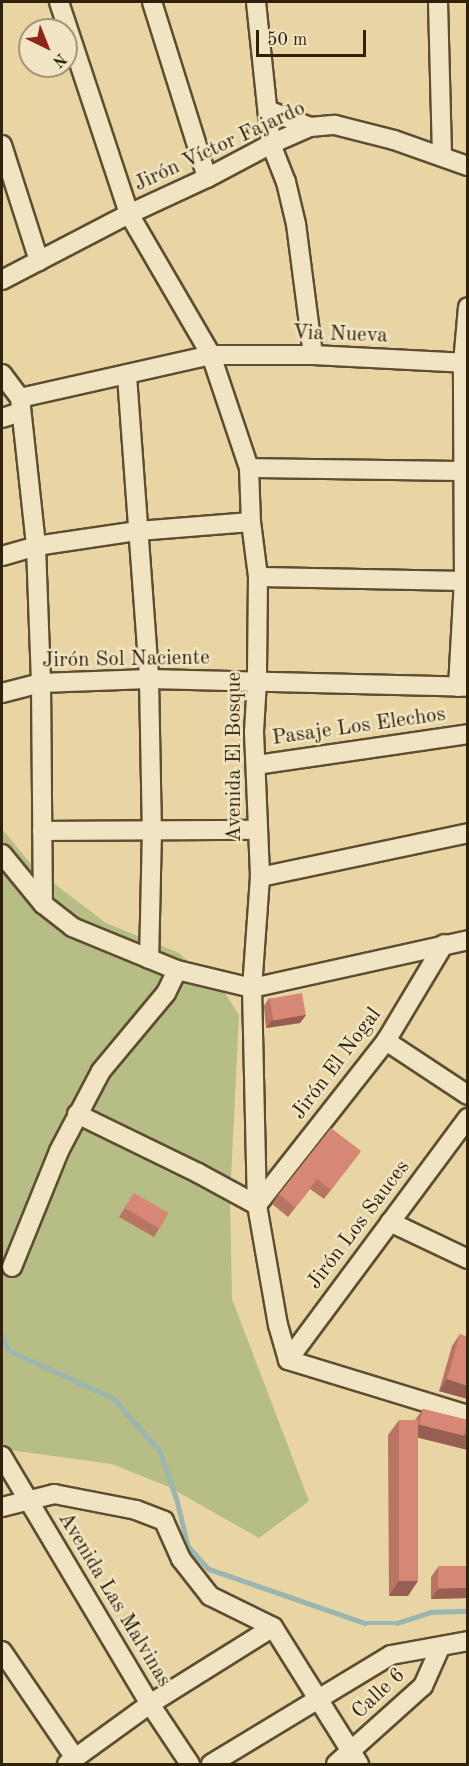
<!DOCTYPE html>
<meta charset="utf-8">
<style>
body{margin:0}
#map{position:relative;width:469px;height:1766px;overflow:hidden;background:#e8d5a3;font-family:"Old Standard TT",serif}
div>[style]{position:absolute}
.green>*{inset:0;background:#b6bd85}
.stream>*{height:4.5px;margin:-2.25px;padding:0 2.25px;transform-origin:2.25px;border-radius:2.25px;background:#9bb6b0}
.roads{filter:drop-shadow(2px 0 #5e4e31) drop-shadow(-2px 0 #5e4e31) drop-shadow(0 2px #5e4e31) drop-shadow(0 -2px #5e4e31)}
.minor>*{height:18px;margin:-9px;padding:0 9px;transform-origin:9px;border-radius:9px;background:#f0e4c3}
.wall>*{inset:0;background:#b97564}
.shaded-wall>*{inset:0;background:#965f51}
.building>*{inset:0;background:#d78874;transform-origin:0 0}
span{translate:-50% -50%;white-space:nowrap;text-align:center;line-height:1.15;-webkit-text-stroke:5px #f0e4c3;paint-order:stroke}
.street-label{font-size:21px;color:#30210b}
.frame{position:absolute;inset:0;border:3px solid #30210b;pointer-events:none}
.north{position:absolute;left:18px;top:18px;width:60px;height:60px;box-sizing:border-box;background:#f0e4c3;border:2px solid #a39679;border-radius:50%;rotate:137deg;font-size:16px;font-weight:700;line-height:24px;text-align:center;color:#30210b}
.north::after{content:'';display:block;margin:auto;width:21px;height:27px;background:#8f2418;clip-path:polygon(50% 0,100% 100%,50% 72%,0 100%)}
.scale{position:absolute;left:256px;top:30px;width:110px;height:27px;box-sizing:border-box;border:3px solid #30210b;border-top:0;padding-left:8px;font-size:18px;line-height:21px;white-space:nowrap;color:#30210b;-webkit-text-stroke:4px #f0e4c3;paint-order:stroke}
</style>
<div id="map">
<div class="green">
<i style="clip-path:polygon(2px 829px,35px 869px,106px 923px,179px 953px,225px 993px,239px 1015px,230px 1198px,232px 1299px,309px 1501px,259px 1538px,169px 1487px,112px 1464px,2px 1449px)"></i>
</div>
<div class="stream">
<i style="left:2px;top:1335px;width:16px;rotate:68deg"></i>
<i style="left:8px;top:1350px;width:115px;rotate:24.6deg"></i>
<i style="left:113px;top:1398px;width:71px;rotate:48.4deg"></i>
<i style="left:160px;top:1451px;width:52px;rotate:70.9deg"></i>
<i style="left:177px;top:1500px;width:47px;rotate:76.6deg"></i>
<i style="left:188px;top:1546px;width:31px;rotate:48deg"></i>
<i style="left:209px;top:1569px;width:165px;rotate:19.1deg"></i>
<i style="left:365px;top:1623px;width:32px"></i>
<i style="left:397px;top:1623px;width:35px;rotate:-18deg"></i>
<i style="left:430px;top:1612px;width:38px;rotate:-2deg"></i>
</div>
<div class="roads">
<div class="minor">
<i style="left:59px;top:2px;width:223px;rotate:71.7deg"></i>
<i style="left:129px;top:214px;width:163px;rotate:59.8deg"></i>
<i style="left:211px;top:355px;width:119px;rotate:71.4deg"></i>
<i style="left:249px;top:468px;width:54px;rotate:87.9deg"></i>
<i style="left:251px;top:522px;width:55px;rotate:82.7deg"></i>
<i style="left:258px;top:577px;width:104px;rotate:90.6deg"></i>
<i style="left:257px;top:681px;width:51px;rotate:93.4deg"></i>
<i style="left:254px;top:732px;width:145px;rotate:87.6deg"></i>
<i style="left:260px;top:877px;width:111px;rotate:94.1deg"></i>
<i style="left:252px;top:988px;width:217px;rotate:88.7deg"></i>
<i style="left:257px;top:1205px;width:122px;rotate:80.1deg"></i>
<i style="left:278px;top:1325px;width:36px;rotate:74deg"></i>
<i style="left:288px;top:1360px;width:188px;rotate:17deg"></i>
<i style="left:152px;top:2px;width:184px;rotate:72.6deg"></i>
<i style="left:256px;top:2px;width:143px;rotate:84deg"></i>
<i style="left:271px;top:144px;width:41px;rotate:68.5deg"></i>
<i style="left:286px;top:182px;width:43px;rotate:76.6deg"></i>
<i style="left:296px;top:224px;width:132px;rotate:82.6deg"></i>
<i style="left:438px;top:2px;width:153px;rotate:88.5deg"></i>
<i style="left:268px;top:110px;width:45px;rotate:22deg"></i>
<i style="left:2px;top:145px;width:122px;rotate:72.3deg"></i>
<i style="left:2px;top:280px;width:143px;rotate:-27.5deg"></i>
<i style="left:129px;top:214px;width:86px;rotate:-24.8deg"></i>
<i style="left:207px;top:178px;width:72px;rotate:-28deg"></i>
<i style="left:271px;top:144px;width:43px;rotate:-23.6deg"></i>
<i style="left:310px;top:127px;width:25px;rotate:-5deg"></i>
<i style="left:335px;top:125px;width:61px;rotate:14.3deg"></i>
<i style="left:394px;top:140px;width:78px;rotate:19.4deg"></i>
<i style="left:2px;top:374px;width:30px;rotate:53deg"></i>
<i style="left:20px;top:398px;width:149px;rotate:83.8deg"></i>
<i style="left:36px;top:546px;width:137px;rotate:87.9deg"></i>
<i style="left:41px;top:683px;width:221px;rotate:89.5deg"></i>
<i style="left:127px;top:376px;width:304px;rotate:85.8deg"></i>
<i style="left:149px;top:679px;width:151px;rotate:88.9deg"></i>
<i style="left:152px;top:830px;width:129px;rotate:91.3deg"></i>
<i style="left:20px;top:398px;width:196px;rotate:-12.7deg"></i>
<i style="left:211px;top:355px;width:102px"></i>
<i style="left:313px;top:355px;width:155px;rotate:3deg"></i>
<i style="left:2px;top:418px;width:20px;rotate:-18deg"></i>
<i style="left:249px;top:468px;width:219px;rotate:0.8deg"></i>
<i style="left:2px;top:556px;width:35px;rotate:-16deg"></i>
<i style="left:36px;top:546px;width:103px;rotate:-8.4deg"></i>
<i style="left:138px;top:531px;width:113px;rotate:-4.6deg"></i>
<i style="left:258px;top:577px;width:210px;rotate:1.1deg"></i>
<i style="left:458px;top:687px;width:106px;rotate:-86.8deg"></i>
<i style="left:464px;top:581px;width:218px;rotate:-90.3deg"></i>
<i style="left:463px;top:363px;width:56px;rotate:-84.9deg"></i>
<i style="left:2px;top:693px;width:40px;rotate:-14.4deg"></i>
<i style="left:41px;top:683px;width:108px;rotate:-2.1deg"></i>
<i style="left:149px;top:679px;width:319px;rotate:1.4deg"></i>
<i style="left:256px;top:765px;width:214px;rotate:-8.3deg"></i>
<i style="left:42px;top:831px;width:214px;rotate:-0.3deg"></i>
<i style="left:2px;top:854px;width:65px;rotate:50.6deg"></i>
<i style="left:43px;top:904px;width:37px;rotate:38deg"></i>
<i style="left:72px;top:927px;width:113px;rotate:22.3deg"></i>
<i style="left:177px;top:970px;width:77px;rotate:13.5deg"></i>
<i style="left:252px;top:988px;width:221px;rotate:-12.5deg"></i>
<i style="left:260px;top:877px;width:213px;rotate:-11.9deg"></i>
<i style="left:386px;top:1041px;width:98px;rotate:33.4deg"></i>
<i style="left:77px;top:1114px;width:135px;rotate:26deg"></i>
<i style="left:198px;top:1173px;width:67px;rotate:28.5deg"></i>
<i style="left:257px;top:1205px;width:209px;rotate:-51.8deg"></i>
<i style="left:386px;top:1041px;width:113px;rotate:-59.1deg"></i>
<i style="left:390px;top:1222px;width:86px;rotate:25.4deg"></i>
<i style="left:12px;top:1267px;width:125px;rotate:-67.9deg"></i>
<i style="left:59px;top:1151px;width:90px;rotate:-62.3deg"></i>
<i style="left:101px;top:1071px;width:102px;rotate:-50.2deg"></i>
<i style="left:166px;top:993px;width:25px;rotate:-64deg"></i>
<i style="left:288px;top:1360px;width:302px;rotate:-53.4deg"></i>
<i style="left:2px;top:1456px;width:289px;rotate:59.2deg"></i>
<i style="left:150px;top:1704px;width:72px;rotate:56.3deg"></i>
<i style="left:2px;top:1507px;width:54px;rotate:-14deg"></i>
<i style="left:54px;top:1494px;width:84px;rotate:11deg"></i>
<i style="left:136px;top:1510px;width:30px;rotate:21deg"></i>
<i style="left:164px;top:1521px;width:42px;rotate:65.9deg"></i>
<i style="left:181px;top:1559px;width:47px;rotate:51.9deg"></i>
<i style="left:210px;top:1596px;width:70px;rotate:26.2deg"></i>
<i style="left:273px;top:1627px;width:162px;rotate:57.9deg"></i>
<i style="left:2px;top:1651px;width:130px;rotate:55.7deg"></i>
<i style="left:67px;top:1764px;width:102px;rotate:-35.9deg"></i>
<i style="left:150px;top:1704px;width:145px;rotate:-32deg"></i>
<i style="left:211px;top:1764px;width:210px;rotate:-31.2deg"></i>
<i style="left:391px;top:1655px;width:78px;rotate:-10.3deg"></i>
<i style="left:336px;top:1764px;width:117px;rotate:-41.9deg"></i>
<i style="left:423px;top:1686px;width:42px;rotate:-65.9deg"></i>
</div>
</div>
<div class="wall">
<i style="clip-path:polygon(269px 998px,306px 1015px,300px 1023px,266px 1028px,264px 1006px)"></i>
<i style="clip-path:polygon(361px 1151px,324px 1199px,310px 1189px,288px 1217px,272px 1204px,279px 1194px)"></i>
<i style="clip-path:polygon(134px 1193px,159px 1229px,154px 1237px,119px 1217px)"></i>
<i style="clip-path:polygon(460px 1334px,468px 1399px,439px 1391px,452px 1346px)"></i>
<i style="clip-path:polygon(423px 1409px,468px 1420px,468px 1450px,418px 1437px,408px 1596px,389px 1596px,388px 1435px,399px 1420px,415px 1420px)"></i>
<i style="clip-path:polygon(468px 1566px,468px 1598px,431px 1599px,431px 1577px,438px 1567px)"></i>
</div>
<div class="shaded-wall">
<i style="clip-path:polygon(306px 1015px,300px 1023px,266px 1028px,272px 1020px)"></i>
<i style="clip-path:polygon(447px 1379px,468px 1386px,468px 1399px,439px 1391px)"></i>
<i style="clip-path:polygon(419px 1424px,468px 1436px,468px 1450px,411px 1436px)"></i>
<i style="clip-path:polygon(399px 1581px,418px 1581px,408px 1596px,389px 1596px)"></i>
<i style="clip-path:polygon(468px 1588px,468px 1598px,431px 1599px,438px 1589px)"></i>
</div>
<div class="building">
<i style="left:302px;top:993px;width:22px;height:33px;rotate:80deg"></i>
<i style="clip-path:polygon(331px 1128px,361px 1151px,331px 1190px,317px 1179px,295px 1207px,279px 1194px)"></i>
<i style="left:134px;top:1193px;width:40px;height:18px;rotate:30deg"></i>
<i style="clip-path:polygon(460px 1334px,468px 1337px,468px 1386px,447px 1379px)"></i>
<i style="left:423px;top:1409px;width:46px;height:16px;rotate:14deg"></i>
<i style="left:399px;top:1420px;width:19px;height:161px"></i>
<i style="left:468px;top:1566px;width:22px;height:30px;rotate:90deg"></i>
</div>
<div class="street-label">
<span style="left:220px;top:147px;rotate:-25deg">Jirón Víctor Fajardo</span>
<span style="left:340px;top:335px;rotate:2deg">Via Nueva</span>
<span style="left:126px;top:660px;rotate:-1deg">Jirón Sol Naciente</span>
<span style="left:359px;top:727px;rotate:-8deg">Pasaje Los Elechos</span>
<span style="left:235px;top:757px;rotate:-90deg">Avenida El Bosque</span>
<span style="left:337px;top:1064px;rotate:-53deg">Jirón El Nogal</span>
<span style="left:359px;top:1225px;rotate:-53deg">Jirón Los Sauces</span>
<span style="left:114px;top:1600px;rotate:59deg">Avenida Las Malvinas</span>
<span style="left:379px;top:1694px;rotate:-43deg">Calle 6</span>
</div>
<div class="frame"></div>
<div class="north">N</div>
<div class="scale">50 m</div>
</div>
